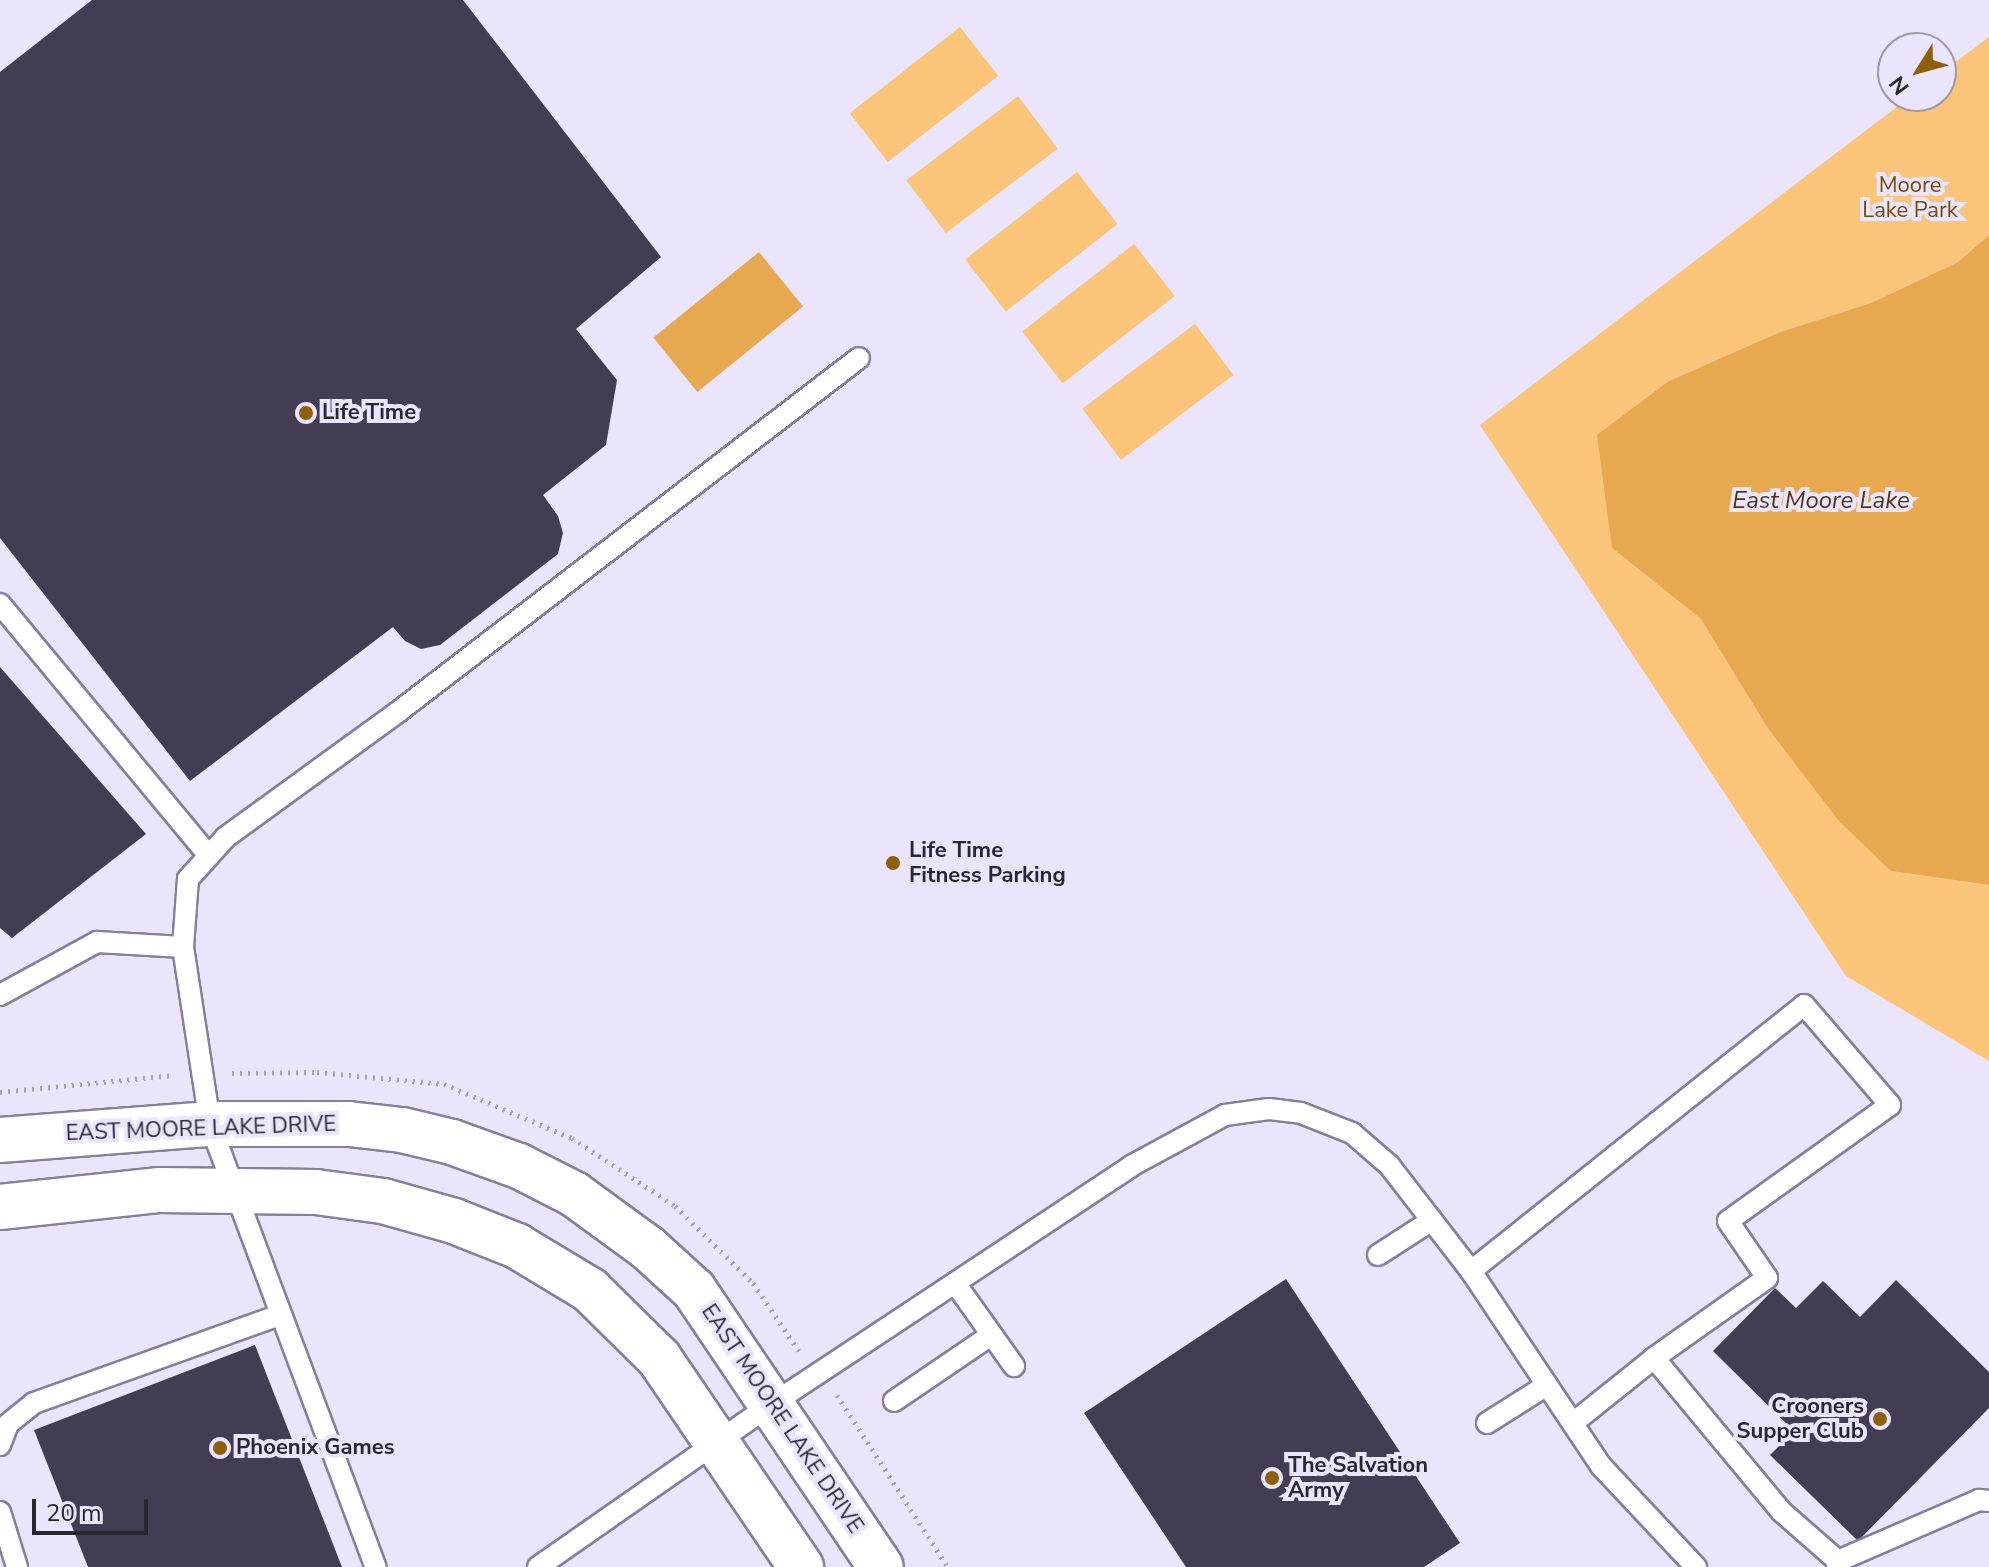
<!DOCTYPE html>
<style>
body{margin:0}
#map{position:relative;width:1989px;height:1567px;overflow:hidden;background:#eae5fc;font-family:"Nunito Sans",sans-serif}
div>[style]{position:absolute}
.green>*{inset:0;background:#fac479;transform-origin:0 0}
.water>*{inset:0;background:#e6a950;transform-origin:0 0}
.building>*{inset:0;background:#433d54}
.path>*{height:5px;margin-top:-2.5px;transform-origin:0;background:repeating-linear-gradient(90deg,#a7a2b5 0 2px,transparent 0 8px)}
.roads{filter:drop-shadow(2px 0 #867f99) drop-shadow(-2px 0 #867f99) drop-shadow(0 2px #867f99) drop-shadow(0 -2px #867f99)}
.service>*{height:20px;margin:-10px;padding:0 10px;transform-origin:10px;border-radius:10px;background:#fff}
.tertiary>*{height:44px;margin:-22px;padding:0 22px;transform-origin:22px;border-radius:22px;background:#fff}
.dots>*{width:22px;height:22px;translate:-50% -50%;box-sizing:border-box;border:4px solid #eae5fc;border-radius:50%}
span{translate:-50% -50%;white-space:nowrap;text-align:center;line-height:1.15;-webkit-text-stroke:8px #eae5fc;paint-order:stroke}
.park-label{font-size:22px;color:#744c02}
.poi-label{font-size:22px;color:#292630;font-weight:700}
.left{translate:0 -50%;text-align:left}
.right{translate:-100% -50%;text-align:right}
.street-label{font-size:22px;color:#292630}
.water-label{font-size:24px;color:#503711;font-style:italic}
.north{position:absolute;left:1877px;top:32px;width:80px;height:80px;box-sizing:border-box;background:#eae5fc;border:2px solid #9d99aa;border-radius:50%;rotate:233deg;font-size:22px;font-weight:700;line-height:32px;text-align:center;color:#292630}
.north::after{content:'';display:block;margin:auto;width:28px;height:36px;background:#8f600b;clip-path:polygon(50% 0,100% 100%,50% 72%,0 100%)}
.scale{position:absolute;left:32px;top:1499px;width:116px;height:36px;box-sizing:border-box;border:4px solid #292630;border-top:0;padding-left:10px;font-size:24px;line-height:28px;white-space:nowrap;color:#292630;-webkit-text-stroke:6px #eae5fc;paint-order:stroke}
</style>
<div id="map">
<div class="green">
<i style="left:960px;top:27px;width:62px;height:140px;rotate:52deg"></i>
<i style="clip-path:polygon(1989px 37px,1989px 235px,1958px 262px,1871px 303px,1780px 332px,1669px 381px,1612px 548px,1701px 619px,1767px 727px,1891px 871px,1989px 885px,1989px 1061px,1846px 976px,1480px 425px,1911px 96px,1941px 96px,1941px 73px)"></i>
<i style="left:1018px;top:96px;width:66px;height:140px;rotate:53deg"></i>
<i style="left:1077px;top:172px;width:66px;height:142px;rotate:52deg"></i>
<i style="left:1134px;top:244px;width:66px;height:142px;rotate:52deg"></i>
<i style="left:1195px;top:324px;width:64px;height:141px;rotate:53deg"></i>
</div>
<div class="water">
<i style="clip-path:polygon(1989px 235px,1989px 885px,1891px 871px,1839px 821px,1767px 727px,1701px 619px,1612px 548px,1597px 435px,1669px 381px,1780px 332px,1871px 303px,1958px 262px)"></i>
<i style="left:759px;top:252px;width:70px;height:136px;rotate:51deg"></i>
</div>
<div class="building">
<i style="clip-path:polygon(92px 0,463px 0,661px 257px,576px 329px,617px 380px,606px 445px,543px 495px,558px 516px,563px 533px,558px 554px,440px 645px,421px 649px,405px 641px,393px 627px,190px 781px,0 538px,0 72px)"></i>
<i style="clip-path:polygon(0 667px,146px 834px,12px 938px,0 928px)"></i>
<i style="clip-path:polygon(1286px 1279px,1460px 1543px,1424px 1567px,1186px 1567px,1084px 1413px)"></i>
<i style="clip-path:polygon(1896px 1280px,1989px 1372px,1989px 1408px,1858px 1541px,1770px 1455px,1794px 1431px,1713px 1351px,1775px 1288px,1796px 1308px,1823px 1281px,1860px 1317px)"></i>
<i style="clip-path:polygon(255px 1345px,342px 1567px,88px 1567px,34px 1430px)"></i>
</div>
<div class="path">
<i style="left:232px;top:1073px;width:85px;rotate:-0.7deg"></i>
<i style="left:317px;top:1072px;width:128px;rotate:5.4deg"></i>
<i style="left:444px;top:1084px;width:139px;rotate:22.9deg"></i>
<i style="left:572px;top:1138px;width:123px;rotate:33.4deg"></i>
<i style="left:675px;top:1206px;width:110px;rotate:44.6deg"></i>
<i style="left:753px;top:1283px;width:82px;rotate:55.9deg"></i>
<i style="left:0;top:1092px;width:175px;rotate:-5.6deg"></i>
<i style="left:837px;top:1395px;width:205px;rotate:57.2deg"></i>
</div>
<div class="roads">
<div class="service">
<i style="left:0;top:604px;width:327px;rotate:50.3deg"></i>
<i style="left:183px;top:947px;width:68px;rotate:-85.8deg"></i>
<i style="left:188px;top:879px;width:57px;rotate:-47.9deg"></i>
<i style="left:226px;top:837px;width:213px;rotate:-36deg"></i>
<i style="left:398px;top:712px;width:581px;rotate:-37.52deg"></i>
<i style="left:0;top:995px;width:111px;rotate:-28.7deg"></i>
<i style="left:97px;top:942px;width:86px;rotate:3.3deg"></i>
<i style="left:183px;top:947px;width:179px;rotate:81.3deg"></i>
<i style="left:210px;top:1124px;width:473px;rotate:69.5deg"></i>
<i style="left:1378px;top:1255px;width:64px;rotate:-32.9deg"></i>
<i style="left:1471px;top:1271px;width:426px;rotate:-38.6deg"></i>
<i style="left:1804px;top:1005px;width:132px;rotate:49.3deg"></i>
<i style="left:1890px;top:1105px;width:199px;rotate:144.4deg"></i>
<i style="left:1728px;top:1221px;width:69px;rotate:55.6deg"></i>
<i style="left:1767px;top:1278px;width:138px;rotate:144.7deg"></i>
<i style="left:1654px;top:1358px;width:200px;rotate:50.3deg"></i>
<i style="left:1782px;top:1512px;width:74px;rotate:41.2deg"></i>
<i style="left:955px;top:1283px;width:102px;rotate:54.6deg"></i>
<i style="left:894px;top:1401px;width:117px;rotate:-34.2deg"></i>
<i style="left:1487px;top:1423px;width:71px;rotate:-32.3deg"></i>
<i style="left:1573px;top:1423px;width:104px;rotate:-38.7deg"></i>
<i style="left:0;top:1445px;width:22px;rotate:-69deg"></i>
<i style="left:8px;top:1424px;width:33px;rotate:-39deg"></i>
<i style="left:34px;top:1403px;width:261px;rotate:-19.7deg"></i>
<i style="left:0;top:1512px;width:58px;rotate:72.8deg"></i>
<i style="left:538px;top:1567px;width:285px;rotate:-34.9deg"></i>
<i style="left:772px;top:1404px;width:431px;rotate:-33.5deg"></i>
<i style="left:1131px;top:1166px;width:107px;rotate:-28.5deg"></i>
<i style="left:1225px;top:1115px;width:44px;rotate:-7.8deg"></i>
<i style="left:1269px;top:1109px;width:32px;rotate:7deg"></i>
<i style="left:1301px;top:1113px;width:55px;rotate:21.4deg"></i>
<i style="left:1352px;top:1133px;width:49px;rotate:40.9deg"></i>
<i style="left:1389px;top:1165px;width:134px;rotate:52.3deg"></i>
<i style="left:1471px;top:1271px;width:234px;rotate:56.3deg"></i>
<i style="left:1601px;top:1466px;width:139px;rotate:46.8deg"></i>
<i style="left:1837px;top:1567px;width:6px;rotate:-81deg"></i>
<i style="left:1838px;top:1561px;width:154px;rotate:-23.4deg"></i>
<i style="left:1979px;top:1500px;width:10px;rotate:6deg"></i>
</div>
<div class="tertiary">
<i style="left:0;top:1140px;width:211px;rotate:-4.4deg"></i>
<i style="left:210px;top:1124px;width:139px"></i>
<i style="left:349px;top:1124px;width:53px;rotate:6.5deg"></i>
<i style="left:402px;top:1130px;width:51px;rotate:13.5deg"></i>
<i style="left:452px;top:1142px;width:71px;rotate:19.7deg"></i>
<i style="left:519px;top:1166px;width:62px;rotate:27deg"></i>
<i style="left:574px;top:1194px;width:92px;rotate:36.1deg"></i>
<i style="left:648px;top:1248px;width:62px;rotate:42.4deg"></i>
<i style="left:694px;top:1290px;width:334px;rotate:56deg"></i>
<i style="left:0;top:1207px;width:161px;rotate:-6.1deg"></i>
<i style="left:160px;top:1190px;width:156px;rotate:0.7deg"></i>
<i style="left:316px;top:1192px;width:68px;rotate:7.7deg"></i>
<i style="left:383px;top:1201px;width:74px;rotate:15.7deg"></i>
<i style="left:454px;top:1221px;width:68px;rotate:21.6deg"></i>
<i style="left:517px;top:1246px;width:85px;rotate:31.1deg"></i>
<i style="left:590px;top:1290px;width:97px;rotate:44.6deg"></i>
<i style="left:659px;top:1358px;width:253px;rotate:55.8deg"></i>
</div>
</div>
<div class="dots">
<i style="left:306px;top:413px;background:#8f600b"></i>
<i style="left:893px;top:863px;background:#8f600b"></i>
<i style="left:1880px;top:1419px;background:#8f600b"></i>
<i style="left:220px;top:1448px;background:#8f600b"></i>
<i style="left:1272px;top:1478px;background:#8f600b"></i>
</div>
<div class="park-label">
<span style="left:1910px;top:198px">Moore<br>Lake Park</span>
</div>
<div class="poi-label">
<span class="left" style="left:322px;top:413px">Life Time</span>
<span class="left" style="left:909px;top:863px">Life Time<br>Fitness Parking</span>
<span class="right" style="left:1864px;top:1419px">Crooners<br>Supper Club</span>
<span class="left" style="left:236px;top:1448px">Phoenix Games</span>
<span class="left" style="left:1288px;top:1478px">The Salvation<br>Army</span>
</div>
<div class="street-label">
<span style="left:201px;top:1129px;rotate:-2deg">EAST MOORE LAKE DRIVE</span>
<span style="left:782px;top:1419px;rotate:56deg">EAST MOORE LAKE DRIVE</span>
</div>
<div class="water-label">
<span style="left:1821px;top:501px">East Moore Lake</span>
</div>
<div class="north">N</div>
<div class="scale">20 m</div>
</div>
